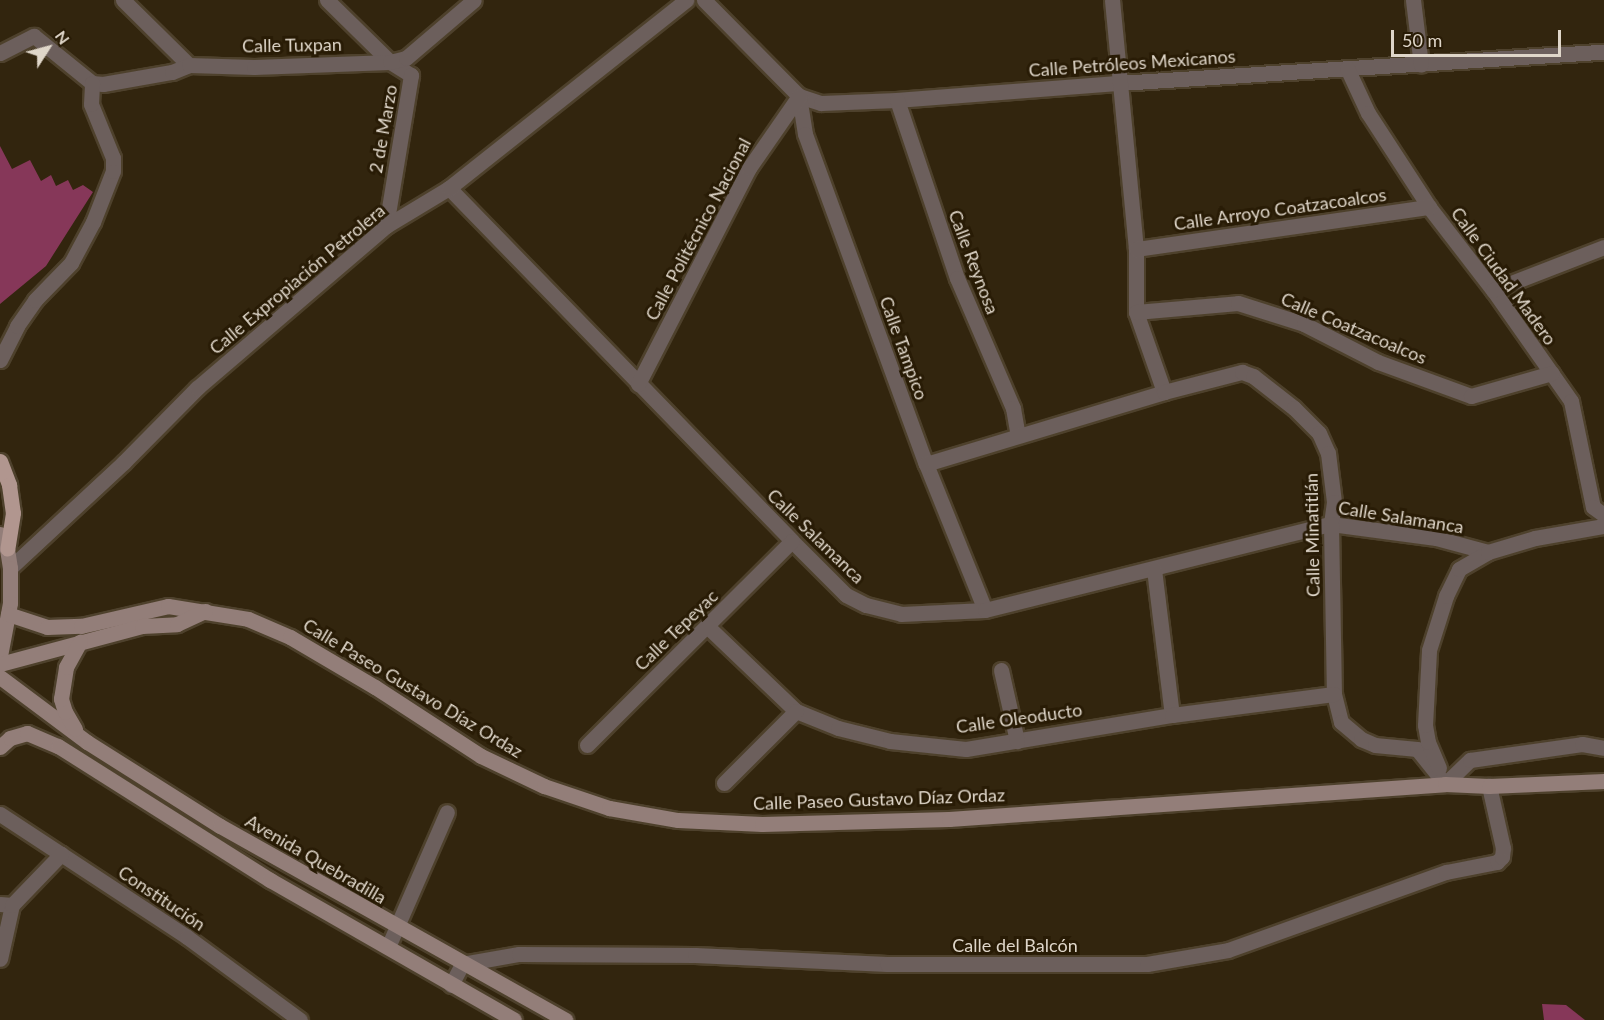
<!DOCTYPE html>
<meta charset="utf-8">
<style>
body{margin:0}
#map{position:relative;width:1604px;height:1020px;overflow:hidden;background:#32250e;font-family:Lato,sans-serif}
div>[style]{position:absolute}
.building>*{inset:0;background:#863759}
.roads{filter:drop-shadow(2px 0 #4e412c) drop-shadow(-2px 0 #4e412c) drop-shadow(0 2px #4e412c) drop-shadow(0 -2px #4e412c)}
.street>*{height:15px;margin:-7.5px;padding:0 7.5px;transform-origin:7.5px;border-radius:7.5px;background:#6c5f5c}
.secondary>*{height:15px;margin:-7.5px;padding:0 7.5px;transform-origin:7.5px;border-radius:7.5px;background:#937e79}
.primary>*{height:15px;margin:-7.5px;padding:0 7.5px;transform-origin:7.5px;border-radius:7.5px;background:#b1968f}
span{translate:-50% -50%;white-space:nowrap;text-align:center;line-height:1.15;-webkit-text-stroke:6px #281b05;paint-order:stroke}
.street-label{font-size:18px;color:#dfd6c9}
.north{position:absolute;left:18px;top:18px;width:60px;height:60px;-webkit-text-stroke:4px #281b05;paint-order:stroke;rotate:54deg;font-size:16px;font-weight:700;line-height:24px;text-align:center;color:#dfd6c9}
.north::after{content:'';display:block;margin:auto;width:21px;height:27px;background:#dfd6c9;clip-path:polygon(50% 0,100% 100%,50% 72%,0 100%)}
.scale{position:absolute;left:1391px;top:30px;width:170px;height:27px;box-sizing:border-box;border:3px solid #dfd6c9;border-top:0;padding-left:8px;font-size:18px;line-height:21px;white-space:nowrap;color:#dfd6c9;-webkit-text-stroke:4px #281b05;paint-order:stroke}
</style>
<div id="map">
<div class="building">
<i style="clip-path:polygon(0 146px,12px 169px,30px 160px,41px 181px,51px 175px,56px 186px,68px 180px,73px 190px,83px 185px,93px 192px,46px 266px,0 304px)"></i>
<i style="clip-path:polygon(1542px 1004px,1566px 1005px,1585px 1020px,1544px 1020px)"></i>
</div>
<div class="roads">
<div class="street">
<i style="left:123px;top:0;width:93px;rotate:44.6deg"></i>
<i style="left:327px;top:0;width:88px;rotate:44.5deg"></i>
<i style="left:390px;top:62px;width:25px;rotate:32deg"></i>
<i style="left:411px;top:75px;width:153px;rotate:99.4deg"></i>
<i style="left:704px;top:0;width:135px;rotate:45.3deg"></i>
<i style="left:799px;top:96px;width:23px;rotate:18deg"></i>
<i style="left:821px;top:103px;width:76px;rotate:-2.3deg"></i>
<i style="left:897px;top:100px;width:223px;rotate:-4.4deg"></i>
<i style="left:1119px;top:83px;width:486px;rotate:-3.7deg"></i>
<i style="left:1112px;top:0;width:250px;rotate:84.5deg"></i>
<i style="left:1136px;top:249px;width:63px;rotate:90deg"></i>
<i style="left:1136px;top:312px;width:85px;rotate:70.7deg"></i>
<i style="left:1413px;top:0;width:65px;rotate:83deg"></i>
<i style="left:0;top:53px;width:38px;rotate:-27deg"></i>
<i style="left:34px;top:36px;width:75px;rotate:39deg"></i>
<i style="left:1347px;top:68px;width:50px;rotate:65deg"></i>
<i style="left:1368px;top:113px;width:112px;rotate:57deg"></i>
<i style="left:1429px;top:207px;width:105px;rotate:52.4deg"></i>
<i style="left:1493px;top:290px;width:136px;rotate:54.9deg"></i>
<i style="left:1571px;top:401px;width:108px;rotate:78.3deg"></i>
<i style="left:1593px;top:507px;width:14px;rotate:36deg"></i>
<i style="left:92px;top:83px;width:11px;rotate:5deg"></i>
<i style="left:103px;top:84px;width:70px;rotate:-9.9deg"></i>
<i style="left:172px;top:72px;width:18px;rotate:-22deg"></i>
<i style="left:189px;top:65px;width:65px;rotate:1.8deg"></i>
<i style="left:254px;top:67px;width:136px;rotate:-2.1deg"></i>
<i style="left:390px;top:62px;width:16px;rotate:-14deg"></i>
<i style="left:406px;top:58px;width:89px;rotate:-40.5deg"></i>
<i style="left:799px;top:96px;width:38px;rotate:81deg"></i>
<i style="left:805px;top:134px;width:351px;rotate:69.9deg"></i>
<i style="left:926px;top:464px;width:157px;rotate:68deg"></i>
<i style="left:897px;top:100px;width:188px;rotate:71.4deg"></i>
<i style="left:957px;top:278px;width:142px;rotate:66.7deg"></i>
<i style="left:1013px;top:408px;width:27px;rotate:80deg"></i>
<i style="left:449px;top:188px;width:492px;rotate:45.8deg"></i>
<i style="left:792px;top:541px;width:76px;rotate:45deg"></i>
<i style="left:846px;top:595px;width:22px;rotate:27deg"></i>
<i style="left:866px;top:605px;width:36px;rotate:14deg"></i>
<i style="left:901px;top:614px;width:84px;rotate:-2.7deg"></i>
<i style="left:985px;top:610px;width:357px;rotate:-14deg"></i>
<i style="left:1331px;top:524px;width:106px;rotate:7.6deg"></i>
<i style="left:1436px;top:538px;width:54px;rotate:15.1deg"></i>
<i style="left:1136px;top:249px;width:296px;rotate:-8.2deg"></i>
<i style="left:1493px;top:290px;width:119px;rotate:-21.2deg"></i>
<i style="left:1136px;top:312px;width:102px;rotate:-5deg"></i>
<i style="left:1238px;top:303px;width:69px;rotate:17.7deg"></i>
<i style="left:1304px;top:324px;width:83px;rotate:27.2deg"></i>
<i style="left:1378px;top:362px;width:99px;rotate:20.1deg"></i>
<i style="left:1471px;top:396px;width:84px;rotate:-15.9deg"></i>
<i style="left:0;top:360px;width:38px;rotate:-63deg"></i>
<i style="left:17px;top:326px;width:32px;rotate:-55deg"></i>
<i style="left:35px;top:300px;width:52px;rotate:-45.8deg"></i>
<i style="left:71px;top:263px;width:47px;rotate:-61.8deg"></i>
<i style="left:93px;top:222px;width:55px;rotate:-68.6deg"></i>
<i style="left:113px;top:171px;width:13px;rotate:-90deg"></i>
<i style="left:113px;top:158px;width:58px;rotate:-112.2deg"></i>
<i style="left:91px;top:104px;width:21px;rotate:-87deg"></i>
<i style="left:638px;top:384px;width:243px;rotate:-62.8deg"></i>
<i style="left:749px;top:168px;width:88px;rotate:-55.2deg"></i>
<i style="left:926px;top:464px;width:249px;rotate:-16.8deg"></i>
<i style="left:1164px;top:392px;width:81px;rotate:-14.4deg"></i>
<i style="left:1242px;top:372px;width:12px;rotate:20deg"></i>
<i style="left:1253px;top:376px;width:52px;rotate:38deg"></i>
<i style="left:1294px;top:408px;width:35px;rotate:45deg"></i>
<i style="left:1319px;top:433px;width:22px;rotate:66deg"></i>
<i style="left:1328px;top:453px;width:49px;rotate:83deg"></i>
<i style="left:1334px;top:502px;width:22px;rotate:98deg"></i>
<i style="left:1331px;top:524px;width:170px;rotate:89deg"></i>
<i style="left:1334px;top:694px;width:29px;rotate:76deg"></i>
<i style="left:1341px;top:722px;width:26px;rotate:40deg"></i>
<i style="left:1361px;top:739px;width:15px;rotate:23deg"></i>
<i style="left:1375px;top:745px;width:42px;rotate:5.4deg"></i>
<i style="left:1417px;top:749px;width:45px;rotate:51.3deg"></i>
<i style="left:10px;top:568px;width:156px;rotate:-42.9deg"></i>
<i style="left:124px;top:462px;width:104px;rotate:-45.4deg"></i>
<i style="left:197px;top:388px;width:249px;rotate:-40.6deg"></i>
<i style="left:386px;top:226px;width:74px;rotate:-31.1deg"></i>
<i style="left:449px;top:188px;width:303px;rotate:-38.4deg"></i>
<i style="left:1154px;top:569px;width:147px;rotate:83deg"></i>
<i style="left:708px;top:627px;width:122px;rotate:43.7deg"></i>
<i style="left:796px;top:711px;width:45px;rotate:22deg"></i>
<i style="left:838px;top:728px;width:54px;rotate:14deg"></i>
<i style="left:890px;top:741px;width:76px;rotate:6deg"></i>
<i style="left:966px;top:749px;width:209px;rotate:-9.4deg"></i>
<i style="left:1172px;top:715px;width:163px;rotate:-7.4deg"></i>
<i style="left:1001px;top:670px;width:73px;rotate:77.3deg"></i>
<i style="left:587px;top:745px;width:289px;rotate:-44.9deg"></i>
<i style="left:1439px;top:768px;width:28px;rotate:-113deg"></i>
<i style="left:1428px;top:742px;width:17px;rotate:-100deg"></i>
<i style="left:1425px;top:725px;width:75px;rotate:-86.9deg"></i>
<i style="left:1429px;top:650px;width:57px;rotate:-72.5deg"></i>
<i style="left:1446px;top:596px;width:30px;rotate:-64deg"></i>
<i style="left:1459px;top:569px;width:34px;rotate:-30deg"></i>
<i style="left:1488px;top:552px;width:49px;rotate:-16.6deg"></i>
<i style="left:1535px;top:538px;width:70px;rotate:-9.9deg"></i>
<i style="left:724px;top:783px;width:102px;rotate:-45deg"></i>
<i style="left:1445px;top:784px;width:35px;rotate:-44deg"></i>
<i style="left:1470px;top:760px;width:113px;rotate:-8.1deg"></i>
<i style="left:1582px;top:744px;width:22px;rotate:10deg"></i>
<i style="left:0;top:814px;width:224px;rotate:33.3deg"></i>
<i style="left:187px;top:937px;width:140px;rotate:36.3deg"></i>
<i style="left:0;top:904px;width:12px;rotate:5deg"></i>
<i style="left:12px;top:905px;width:55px;rotate:102.5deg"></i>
<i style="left:12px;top:905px;width:71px;rotate:-46.1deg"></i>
<i style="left:388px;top:947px;width:147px;rotate:-66.4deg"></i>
<i style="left:451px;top:985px;width:24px;rotate:-62deg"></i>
<i style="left:462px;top:964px;width:58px;rotate:-10deg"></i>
<i style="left:519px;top:954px;width:176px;rotate:0.3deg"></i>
<i style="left:695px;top:955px;width:192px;rotate:2.7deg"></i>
<i style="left:887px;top:964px;width:260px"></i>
<i style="left:1147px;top:964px;width:82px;rotate:-9.8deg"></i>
<i style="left:1228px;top:950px;width:232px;rotate:-19.7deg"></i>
<i style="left:1446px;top:872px;width:52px;rotate:-11.1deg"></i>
<i style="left:1497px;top:862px;width:7px;rotate:-45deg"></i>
<i style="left:1502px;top:857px;width:9px;rotate:-84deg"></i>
<i style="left:1503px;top:848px;width:64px;rotate:-102.7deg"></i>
</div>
<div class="secondary">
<i style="left:0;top:534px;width:17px;rotate:65deg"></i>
<i style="left:7px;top:549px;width:19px;rotate:81deg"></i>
<i style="left:10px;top:568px;width:35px;rotate:90deg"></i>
<i style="left:10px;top:603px;width:54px;rotate:100.7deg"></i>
<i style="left:8px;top:614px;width:41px;rotate:18.4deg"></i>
<i style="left:47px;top:627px;width:34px;rotate:-2deg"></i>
<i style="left:81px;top:626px;width:89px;rotate:-12.9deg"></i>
<i style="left:168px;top:606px;width:81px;rotate:9.2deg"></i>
<i style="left:248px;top:619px;width:46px;rotate:23.2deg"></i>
<i style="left:290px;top:637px;width:99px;rotate:30.5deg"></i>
<i style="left:375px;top:687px;width:126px;rotate:33.1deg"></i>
<i style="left:481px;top:756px;width:70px;rotate:25.5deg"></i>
<i style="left:544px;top:786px;width:69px;rotate:18.7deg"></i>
<i style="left:609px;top:808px;width:70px;rotate:9.9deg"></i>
<i style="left:678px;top:820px;width:84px;rotate:2.7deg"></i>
<i style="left:762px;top:824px;width:187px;rotate:-1.5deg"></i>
<i style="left:949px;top:819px;width:497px;rotate:-4deg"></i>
<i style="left:1445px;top:784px;width:44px;rotate:2.6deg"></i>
<i style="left:1489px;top:786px;width:115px;rotate:-2.5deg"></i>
<i style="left:0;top:664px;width:147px;rotate:-15deg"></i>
<i style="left:142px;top:626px;width:35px;rotate:-3deg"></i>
<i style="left:177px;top:624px;width:31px;rotate:-25deg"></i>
<i style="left:0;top:677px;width:109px;rotate:36.8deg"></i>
<i style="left:87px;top:742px;width:157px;rotate:32.3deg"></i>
<i style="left:220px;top:826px;width:396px;rotate:29.3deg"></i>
<i style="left:75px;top:729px;width:20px;rotate:-120deg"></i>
<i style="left:65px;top:712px;width:14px;rotate:-107deg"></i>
<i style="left:61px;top:699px;width:32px;rotate:-81deg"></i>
<i style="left:66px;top:667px;width:29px;rotate:-61deg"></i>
<i style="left:0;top:747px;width:13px;rotate:-42deg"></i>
<i style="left:10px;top:738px;width:18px;rotate:-16deg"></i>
<i style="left:27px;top:733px;width:34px;rotate:23deg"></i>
<i style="left:58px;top:746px;width:251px;rotate:32.3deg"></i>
<i style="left:270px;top:880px;width:281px;rotate:29.8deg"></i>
</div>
<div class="primary">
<i style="left:0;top:461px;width:26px;rotate:69deg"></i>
<i style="left:9px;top:485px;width:28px;rotate:82deg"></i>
<i style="left:13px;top:513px;width:36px;rotate:99deg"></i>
</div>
</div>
<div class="street-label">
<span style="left:292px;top:45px;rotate:-1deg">Calle Tuxpan</span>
<span style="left:1132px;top:63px;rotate:-4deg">Calle Petróleos Mexicanos</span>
<span style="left:383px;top:129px;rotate:-80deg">2 de Marzo</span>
<span style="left:1280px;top:209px;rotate:-8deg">Calle Arroyo Coatzacoalcos</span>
<span style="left:698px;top:229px;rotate:-62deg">Calle Politécnico Nacional</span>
<span style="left:974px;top:262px;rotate:69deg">Calle Reynosa</span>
<span style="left:1504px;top:276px;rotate:54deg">Calle Ciudad Madero</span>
<span style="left:297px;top:279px;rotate:-40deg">Calle Expropiación Petrolera</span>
<span style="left:1354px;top:328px;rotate:23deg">Calle Coatzacoalcos</span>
<span style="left:904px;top:348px;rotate:70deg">Calle Tampico</span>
<span style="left:1401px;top:517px;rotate:9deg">Calle Salamanca</span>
<span style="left:1312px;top:535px;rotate:-91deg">Calle Minatitlán</span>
<span style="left:816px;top:536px;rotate:44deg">Calle Salamanca</span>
<span style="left:676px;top:630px;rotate:-44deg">Calle Tepeyac</span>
<span style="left:413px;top:688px;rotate:31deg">Calle Paseo Gustavo Díaz Ordaz</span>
<span style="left:1019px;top:718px;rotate:-8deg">Calle Oleoducto</span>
<span style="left:879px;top:799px;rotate:-2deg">Calle Paseo Gustavo Díaz Ordaz</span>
<span style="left:316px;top:859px;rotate:30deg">Avenida Quebradilla</span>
<span style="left:162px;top:898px;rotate:34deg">Constitución</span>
<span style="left:1015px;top:945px">Calle del Balcón</span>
</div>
<div class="north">N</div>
<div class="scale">50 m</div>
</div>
